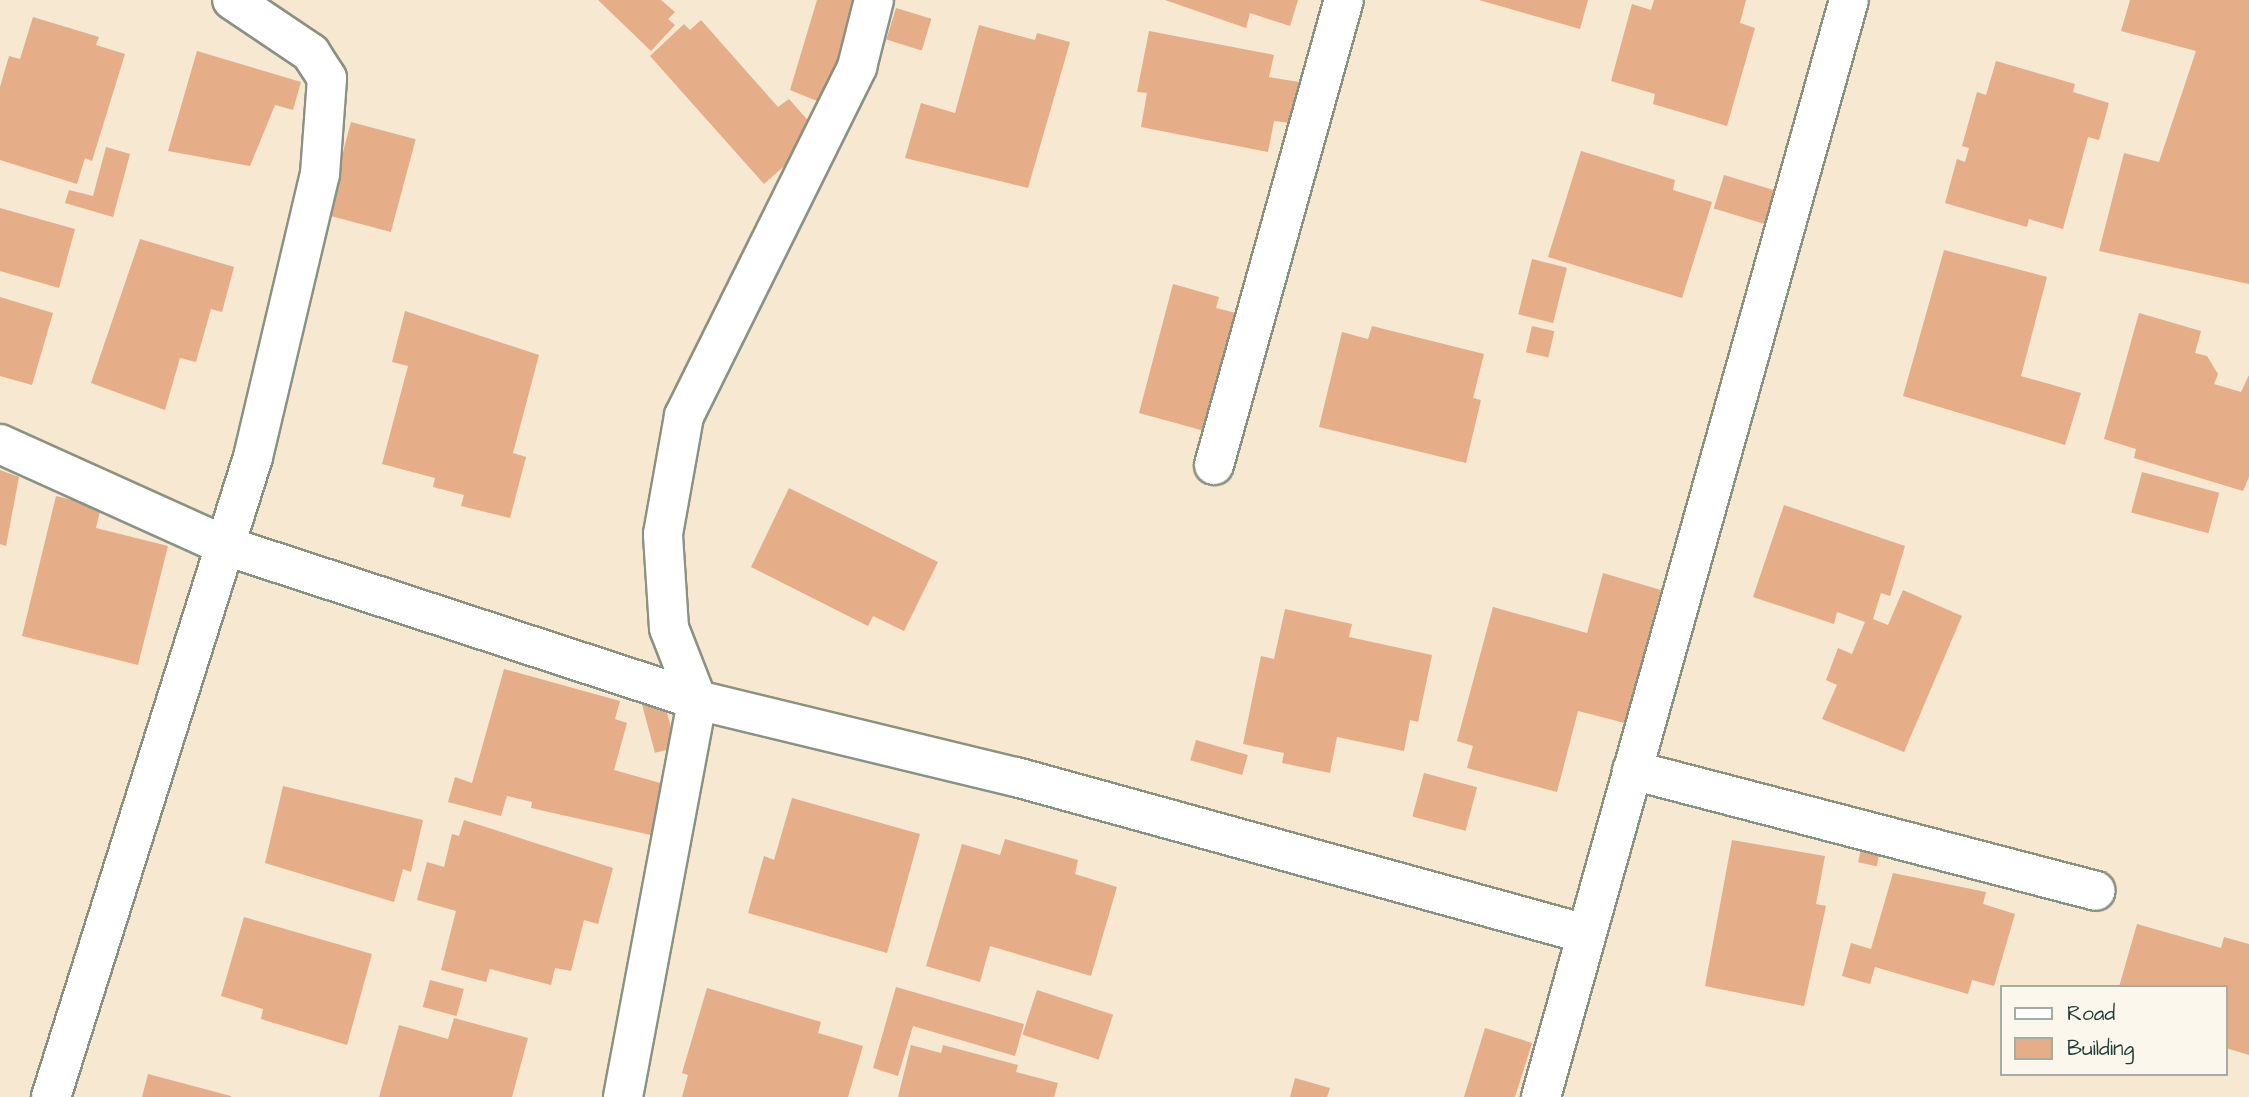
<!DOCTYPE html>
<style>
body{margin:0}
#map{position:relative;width:2249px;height:1097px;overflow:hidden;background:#f6e8d1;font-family:"Architects Daughter",sans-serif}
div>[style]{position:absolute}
.building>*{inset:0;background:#e6ad89;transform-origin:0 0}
.roads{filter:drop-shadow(2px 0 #8a9282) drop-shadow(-2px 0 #8a9282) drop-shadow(0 2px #8a9282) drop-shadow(0 -2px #8a9282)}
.minor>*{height:38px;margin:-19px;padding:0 19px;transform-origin:19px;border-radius:19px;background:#fff}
span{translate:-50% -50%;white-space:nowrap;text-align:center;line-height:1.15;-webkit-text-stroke:7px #fbf7ec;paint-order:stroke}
.legend{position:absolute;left:2000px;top:985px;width:228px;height:91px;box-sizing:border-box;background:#fbf7ec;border:2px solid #a3ada2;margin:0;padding:9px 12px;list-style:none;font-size:21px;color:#1f3d34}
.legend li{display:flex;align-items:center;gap:14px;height:35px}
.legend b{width:35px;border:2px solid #a3ada2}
</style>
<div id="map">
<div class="building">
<i style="clip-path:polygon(598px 0,661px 0,675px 12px,668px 19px,675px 25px,651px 51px)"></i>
<i style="clip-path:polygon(817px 0,864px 0,832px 107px,790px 90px)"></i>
<i style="clip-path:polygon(1165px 0,1298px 0,1290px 26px,1250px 13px,1246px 28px)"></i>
<i style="clip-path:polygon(1479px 0,1588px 0,1580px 29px)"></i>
<i style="clip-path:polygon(1654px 0,1746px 0,1740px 23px,1755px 28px,1727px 126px,1653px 104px,1655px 94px,1611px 81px,1632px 4px,1651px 10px)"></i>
<i style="clip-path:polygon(2130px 0,2249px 0,2249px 284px,2099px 251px,2124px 153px,2159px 162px,2196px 51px,2121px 31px)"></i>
<i style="left:896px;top:8px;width:37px;height:33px;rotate:17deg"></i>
<i style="clip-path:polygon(33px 17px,99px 37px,96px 45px,125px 54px,92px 161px,85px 158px,77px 184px,0 160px,0 87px,9px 56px,20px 59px)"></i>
<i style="clip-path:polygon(701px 20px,778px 107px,789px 99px,820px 134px,764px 184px,650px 56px,684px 24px,690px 30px)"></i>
<i style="clip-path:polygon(979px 25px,1035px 40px,1037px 33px,1070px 42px,1028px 188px,905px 158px,921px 103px,955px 113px)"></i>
<i style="clip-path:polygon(1149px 31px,1274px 55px,1269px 77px,1299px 82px,1291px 123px,1274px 121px,1268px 152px,1141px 127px,1147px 93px,1137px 92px)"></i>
<i style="clip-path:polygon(197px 51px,301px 82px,293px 110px,275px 105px,250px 166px,168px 151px)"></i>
<i style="clip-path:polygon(1996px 61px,2075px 84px,2073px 92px,2109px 103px,2099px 140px,2088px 137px,2063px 229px,2029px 219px,2027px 227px,1945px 203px,1957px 159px,1965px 162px,1969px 148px,1962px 146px,1977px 92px,1986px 95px)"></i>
<i style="left:351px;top:122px;width:67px;height:96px;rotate:15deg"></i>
<i style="clip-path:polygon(106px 147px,130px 154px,113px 217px,65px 203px,69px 190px,93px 196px)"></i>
<i style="clip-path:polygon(1581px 151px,1675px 180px,1673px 190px,1712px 202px,1682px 298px,1548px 257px)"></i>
<i style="left:1724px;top:175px;width:56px;height:35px;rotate:17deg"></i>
<i style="clip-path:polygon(0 208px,75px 229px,59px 288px,0 271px)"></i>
<i style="clip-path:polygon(140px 239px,234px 267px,222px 312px,211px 309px,196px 362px,180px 358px,165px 410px,91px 383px)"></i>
<i style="clip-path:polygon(1944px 250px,2047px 277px,2021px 376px,2081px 393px,2065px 445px,1903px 396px)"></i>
<i style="left:1532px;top:259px;width:36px;height:57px;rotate:14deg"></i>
<i style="clip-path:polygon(1173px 284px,1219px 297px,1216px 308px,1244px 315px,1212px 433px,1139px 413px)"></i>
<i style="clip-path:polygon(0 297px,53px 313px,32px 385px,0 376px)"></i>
<i style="clip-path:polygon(405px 311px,539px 355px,513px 453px,526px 457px,510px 518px,461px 506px,464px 495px,433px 487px,435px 478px,382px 464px,408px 366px,392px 362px)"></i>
<i style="clip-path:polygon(2139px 313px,2201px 331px,2195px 353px,2207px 356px,2218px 374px,2214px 384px,2241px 392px,2249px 375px,2249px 477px,2243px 491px,2134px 458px,2136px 449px,2104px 439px)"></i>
<i style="clip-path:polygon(1372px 326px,1484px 354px,1473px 398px,1481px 400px,1466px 463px,1319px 427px,1342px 332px,1368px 339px)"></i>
<i style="left:1532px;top:326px;width:23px;height:27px;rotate:13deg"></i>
<i style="clip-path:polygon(0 470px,19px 477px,6px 546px,0 544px)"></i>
<i style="left:2142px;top:472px;width:80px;height:42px;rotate:15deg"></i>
<i style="clip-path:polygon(789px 488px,938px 562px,904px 631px,873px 616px,868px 626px,751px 567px)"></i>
<i style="clip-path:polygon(56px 496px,101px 507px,96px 528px,168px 546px,138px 665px,22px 636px)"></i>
<i style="clip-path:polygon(1784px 505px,1905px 546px,1890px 596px,1881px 593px,1873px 619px,1888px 625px,1903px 590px,1962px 616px,1904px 752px,1822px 719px,1837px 685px,1826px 680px,1838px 648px,1852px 654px,1865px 622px,1837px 612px,1834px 624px,1753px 597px)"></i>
<i style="clip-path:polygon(1603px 573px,1661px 590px,1625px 723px,1578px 711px,1557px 792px,1467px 768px,1473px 746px,1457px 741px,1493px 607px,1587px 633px)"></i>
<i style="clip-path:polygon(1285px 609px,1352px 624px,1349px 637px,1432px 655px,1418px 722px,1410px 720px,1404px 751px,1337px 737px,1330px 773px,1282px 763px,1284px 753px,1243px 744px,1261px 656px,1274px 659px)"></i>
<i style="clip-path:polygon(504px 669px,620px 701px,615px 719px,627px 723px,614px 770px,664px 784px,651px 835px,531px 808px,532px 802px,507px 796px,501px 816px,448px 802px,455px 777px,472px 783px)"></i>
<i style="left:662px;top:694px;width:55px;height:22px;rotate:75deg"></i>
<i style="left:1196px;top:740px;width:54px;height:21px;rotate:16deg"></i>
<i style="left:1424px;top:773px;width:55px;height:45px;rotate:15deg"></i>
<i style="clip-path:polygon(283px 786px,423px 820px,411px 872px,403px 869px,394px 902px,265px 863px)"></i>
<i style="clip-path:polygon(792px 798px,920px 834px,887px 953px,748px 913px,764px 856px,774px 860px)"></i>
<i style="clip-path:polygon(464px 820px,613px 868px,598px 924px,584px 920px,571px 971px,555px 968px,551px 985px,490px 969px,486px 982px,441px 970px,456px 911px,417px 900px,427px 862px,444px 867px,452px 834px,459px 836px)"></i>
<i style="left:1865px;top:830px;width:19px;height:33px;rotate:12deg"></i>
<i style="clip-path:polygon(1005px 839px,1078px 860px,1075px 874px,1117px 887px,1091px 976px,990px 946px,980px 982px,926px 966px,962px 844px,1000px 855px)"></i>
<i style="clip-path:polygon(1732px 840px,1825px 856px,1816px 904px,1826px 906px,1804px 1006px,1705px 986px)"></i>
<i style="clip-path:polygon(1893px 873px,1986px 892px,1983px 904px,2015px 914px,1994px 986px,1972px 980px,1968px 994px,1875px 967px,1870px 984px,1842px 976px,1851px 943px,1871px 949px)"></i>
<i style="clip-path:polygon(244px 917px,372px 954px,347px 1045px,261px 1019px,263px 1009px,221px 996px)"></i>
<i style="clip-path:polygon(2137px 924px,2221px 948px,2224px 937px,2249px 944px,2249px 1055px,2226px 1048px,2226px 987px,2119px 987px)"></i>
<i style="left:430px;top:980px;width:35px;height:28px;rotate:15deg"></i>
<i style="clip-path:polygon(896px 987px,1024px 1024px,1015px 1056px,913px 1026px,898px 1076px,873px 1068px)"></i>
<i style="clip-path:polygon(707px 988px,821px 1022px,818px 1033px,863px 1046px,848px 1097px,682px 1097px,688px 1075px,682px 1073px)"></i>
<i style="left:1037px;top:990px;width:80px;height:47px;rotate:18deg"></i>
<i style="clip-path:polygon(454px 1018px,528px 1038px,512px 1097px,379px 1097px,399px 1025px,448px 1039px)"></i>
<i style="clip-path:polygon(1485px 1028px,1532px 1043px,1515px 1097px,1464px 1097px)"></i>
<i style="clip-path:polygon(911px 1045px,941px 1053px,943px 1045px,1018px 1065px,1016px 1072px,1058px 1083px,1054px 1097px,898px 1097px)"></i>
<i style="clip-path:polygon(148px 1074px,231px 1096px,231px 1097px,142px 1097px)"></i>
<i style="clip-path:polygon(1295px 1078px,1330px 1088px,1327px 1097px,1290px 1097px)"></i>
</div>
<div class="roads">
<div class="minor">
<i style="left:0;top:444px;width:248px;rotate:24.3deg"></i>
<i style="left:226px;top:546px;width:496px;rotate:18.1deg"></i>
<i style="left:697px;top:700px;width:328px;rotate:13.6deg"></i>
<i style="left:1016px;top:777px;width:591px;rotate:15.4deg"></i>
<i style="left:1214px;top:465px;width:483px;rotate:-74.4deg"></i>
<i style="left:1632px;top:770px;width:479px;rotate:14.6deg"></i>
<i style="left:51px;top:1097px;width:671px;rotate:-72.48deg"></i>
<i style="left:253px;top:457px;width:291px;rotate:-76.7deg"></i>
<i style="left:320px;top:174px;width:96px;rotate:-85.8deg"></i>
<i style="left:327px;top:78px;width:30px;rotate:-123deg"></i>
<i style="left:311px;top:53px;width:95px;rotate:-146.1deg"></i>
<i style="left:623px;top:1097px;width:404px;rotate:-79.4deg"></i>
<i style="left:697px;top:700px;width:77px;rotate:-111.3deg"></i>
<i style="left:669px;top:628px;width:94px;rotate:-93.7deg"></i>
<i style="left:663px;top:534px;width:120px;rotate:-79.9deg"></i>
<i style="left:684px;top:416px;width:390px;rotate:-63.6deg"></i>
<i style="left:857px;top:67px;width:69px;rotate:-75.8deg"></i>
<i style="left:1541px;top:1097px;width:1139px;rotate:-74.32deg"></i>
</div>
</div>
<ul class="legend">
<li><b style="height:9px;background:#fff"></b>Road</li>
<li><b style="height:19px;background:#e6ad89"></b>Building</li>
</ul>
</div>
